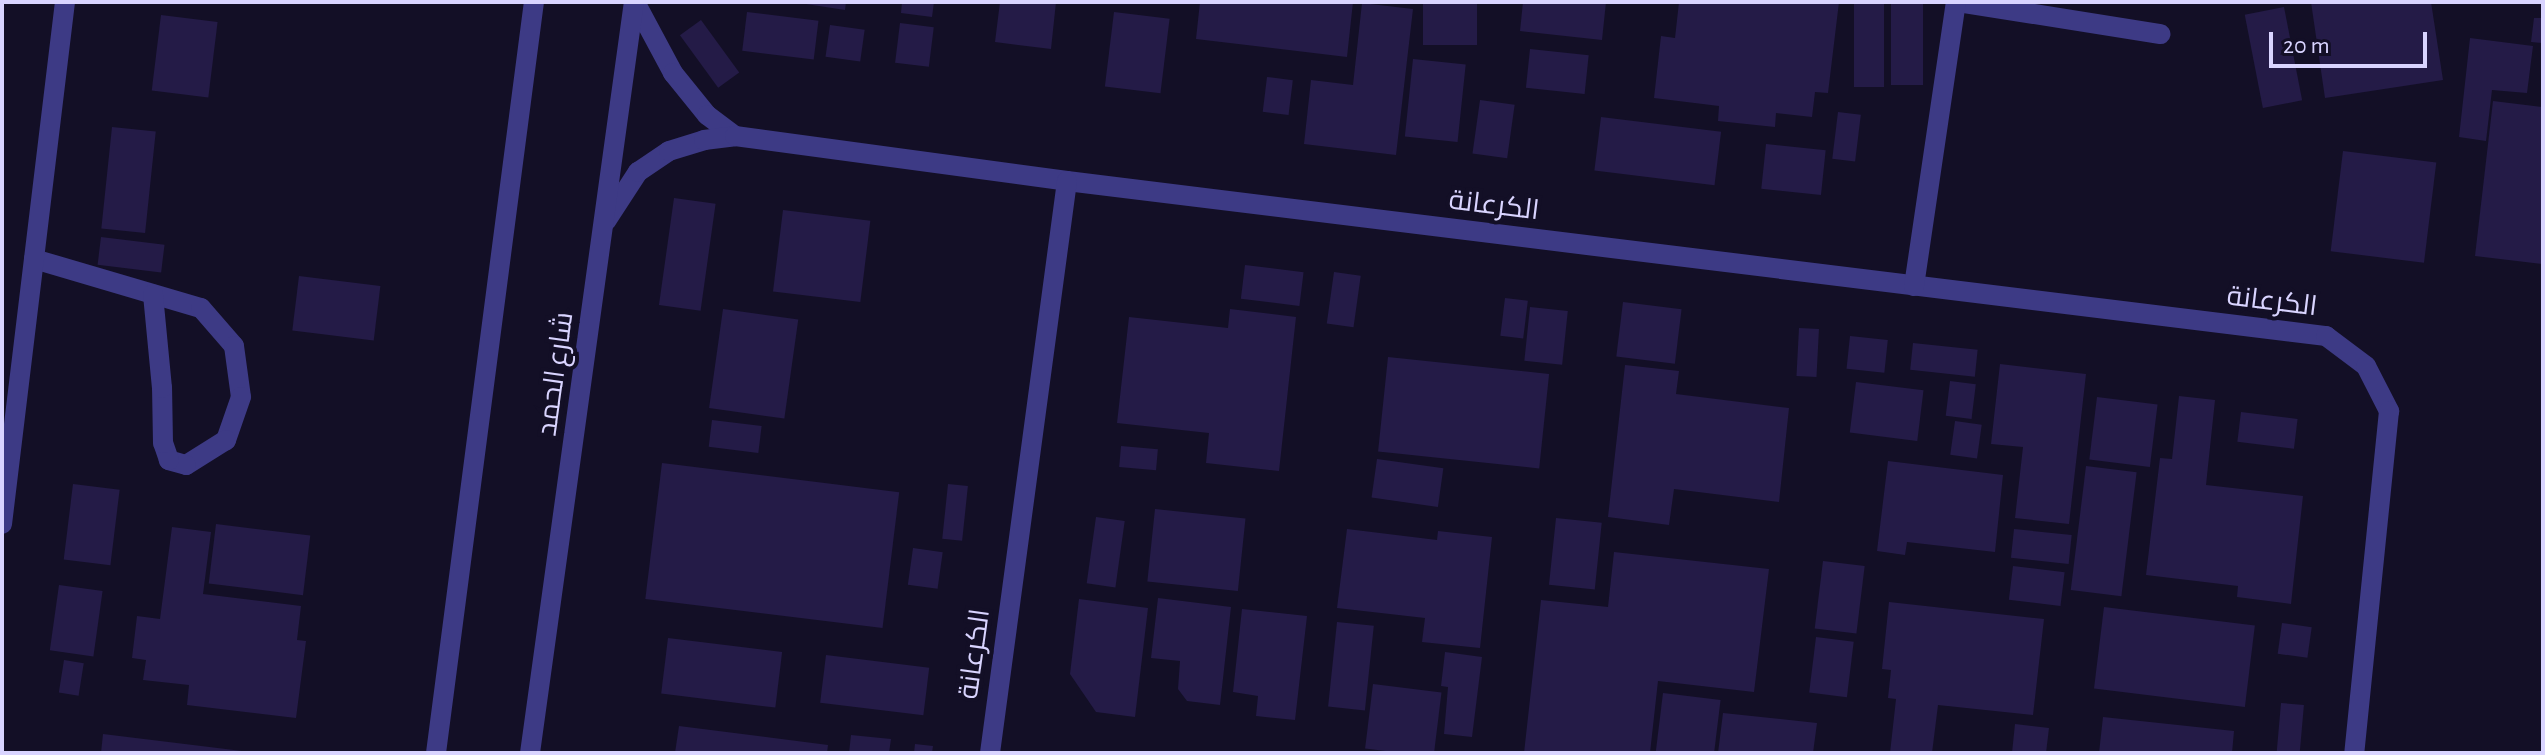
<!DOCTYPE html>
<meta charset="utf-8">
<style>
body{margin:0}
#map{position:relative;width:2545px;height:755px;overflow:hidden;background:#130f26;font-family:"Alegreya Sans",Cairo,sans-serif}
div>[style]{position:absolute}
.building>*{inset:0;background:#241b47;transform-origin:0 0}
.service>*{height:20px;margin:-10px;padding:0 10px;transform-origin:10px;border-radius:10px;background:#3d3a85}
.minor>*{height:20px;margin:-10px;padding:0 10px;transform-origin:10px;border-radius:10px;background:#3d3a85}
.tertiary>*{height:20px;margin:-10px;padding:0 10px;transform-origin:10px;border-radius:10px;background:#3d3a85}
span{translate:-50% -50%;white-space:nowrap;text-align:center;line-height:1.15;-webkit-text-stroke:8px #130f26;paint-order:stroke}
.street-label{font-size:28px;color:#d9d4ff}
.frame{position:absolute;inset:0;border:4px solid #d9d4ff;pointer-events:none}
.scale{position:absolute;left:2269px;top:32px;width:158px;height:36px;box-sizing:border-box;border:4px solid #d9d4ff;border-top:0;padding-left:10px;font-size:24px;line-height:28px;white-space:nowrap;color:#d9d4ff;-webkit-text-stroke:6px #130f26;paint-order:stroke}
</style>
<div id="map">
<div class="building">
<i style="clip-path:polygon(793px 2px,846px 2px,845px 10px)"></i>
<i style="clip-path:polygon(902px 2px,934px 2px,932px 17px,901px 13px)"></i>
<i style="clip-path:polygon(1000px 2px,1056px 2px,1051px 49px,995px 42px)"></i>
<i style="clip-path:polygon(1200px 2px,1353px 2px,1347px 57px,1196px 39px)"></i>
<i style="left:1423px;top:2px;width:54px;height:43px"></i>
<i style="clip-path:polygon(1523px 2px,1606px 2px,1602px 40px,1520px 31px)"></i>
<i style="clip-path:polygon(1679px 2px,1839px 2px,1828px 93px,1815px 92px,1812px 117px,1776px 113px,1775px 127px,1718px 121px,1719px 106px,1654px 98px,1661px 36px,1675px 38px)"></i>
<i style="left:1854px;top:2px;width:30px;height:85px"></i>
<i style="left:1891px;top:2px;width:32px;height:83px"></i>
<i style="clip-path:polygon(2311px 2px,2431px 2px,2443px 80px,2325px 98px)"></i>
<i style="clip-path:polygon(1362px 3px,1413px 9px,1396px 155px,1304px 144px,1311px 80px,1353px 85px)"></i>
<i style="left:2284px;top:7px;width:95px;height:40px;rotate:79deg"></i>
<i style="left:747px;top:12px;width:72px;height:39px;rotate:7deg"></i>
<i style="left:1114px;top:12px;width:56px;height:75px;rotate:7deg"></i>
<i style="left:161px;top:15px;width:57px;height:76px;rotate:7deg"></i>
<i style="clip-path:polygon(2534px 18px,2543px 18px,2543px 43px,2531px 42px)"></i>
<i style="left:701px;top:20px;width:65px;height:26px;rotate:54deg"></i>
<i style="left:900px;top:23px;width:34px;height:40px;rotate:7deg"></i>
<i style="left:830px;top:25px;width:35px;height:32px;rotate:8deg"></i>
<i style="clip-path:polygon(2470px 38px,2533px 46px,2527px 93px,2492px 90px,2486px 141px,2459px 137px)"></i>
<i style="left:1530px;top:49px;width:59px;height:39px;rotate:6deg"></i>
<i style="left:1413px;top:59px;width:53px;height:78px;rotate:6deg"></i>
<i style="left:1267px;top:77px;width:26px;height:35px;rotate:7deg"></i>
<i style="left:1480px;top:100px;width:35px;height:54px;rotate:8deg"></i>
<i style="clip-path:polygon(2493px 101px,2543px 107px,2543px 264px,2475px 256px)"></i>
<i style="left:1838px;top:112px;width:23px;height:47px;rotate:7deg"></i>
<i style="left:1601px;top:117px;width:121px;height:54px;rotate:7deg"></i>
<i style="left:112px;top:127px;width:44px;height:102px;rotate:6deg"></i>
<i style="left:1766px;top:144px;width:60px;height:45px;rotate:6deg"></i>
<i style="left:2343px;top:151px;width:94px;height:101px;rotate:7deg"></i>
<i style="left:674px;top:198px;width:42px;height:108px;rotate:8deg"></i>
<i style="left:783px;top:210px;width:88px;height:82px;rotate:7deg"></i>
<i style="left:101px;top:237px;width:64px;height:28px;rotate:7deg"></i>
<i style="left:1245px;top:265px;width:59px;height:34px;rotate:7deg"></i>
<i style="left:1334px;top:272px;width:27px;height:52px;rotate:8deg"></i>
<i style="left:299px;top:276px;width:82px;height:55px;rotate:7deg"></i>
<i style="left:1505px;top:298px;width:23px;height:38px;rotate:7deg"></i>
<i style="left:1623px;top:302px;width:59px;height:55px;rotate:7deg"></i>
<i style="left:1530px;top:307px;width:38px;height:54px;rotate:6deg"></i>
<i style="left:723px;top:309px;width:76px;height:100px;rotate:8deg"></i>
<i style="clip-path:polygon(1230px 309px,1296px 317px,1279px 471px,1206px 463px,1209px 433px,1117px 423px,1129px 317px,1228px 328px)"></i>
<i style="left:1799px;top:328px;width:20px;height:48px;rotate:3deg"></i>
<i style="left:1850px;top:336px;width:38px;height:33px;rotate:6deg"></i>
<i style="left:1913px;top:343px;width:65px;height:27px;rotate:6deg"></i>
<i style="left:1388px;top:357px;width:162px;height:95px;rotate:6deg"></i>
<i style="clip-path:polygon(2000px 364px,2086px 374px,2069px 524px,2015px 518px,2023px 447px,1991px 444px)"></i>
<i style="clip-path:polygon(1625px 365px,1679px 371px,1676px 394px,1789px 408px,1779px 502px,1674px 489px,1669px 525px,1608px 517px)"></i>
<i style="left:1950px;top:381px;width:26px;height:35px;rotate:7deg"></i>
<i style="left:1856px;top:382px;width:68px;height:51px;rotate:7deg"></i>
<i style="clip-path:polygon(2179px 396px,2215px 400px,2206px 485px,2303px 496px,2291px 604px,2237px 597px,2238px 586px,2146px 575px,2160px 458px,2172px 459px)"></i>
<i style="left:2097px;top:397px;width:61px;height:63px;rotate:7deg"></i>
<i style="left:2241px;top:412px;width:57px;height:30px;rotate:7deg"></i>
<i style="left:712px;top:420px;width:50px;height:27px;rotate:7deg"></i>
<i style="left:1955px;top:421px;width:27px;height:34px;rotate:8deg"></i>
<i style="left:1121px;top:446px;width:37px;height:21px;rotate:5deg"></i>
<i style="left:1377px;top:459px;width:67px;height:39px;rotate:8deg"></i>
<i style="clip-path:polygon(1888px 461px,2003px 475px,1995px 552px,1907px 542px,1905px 555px,1877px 551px)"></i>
<i style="left:662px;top:463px;width:239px;height:137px;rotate:7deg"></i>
<i style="left:2086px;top:466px;width:51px;height:125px;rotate:7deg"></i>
<i style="left:73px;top:484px;width:47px;height:76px;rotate:7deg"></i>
<i style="left:948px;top:484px;width:20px;height:55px;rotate:6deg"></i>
<i style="left:1155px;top:509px;width:91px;height:73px;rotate:6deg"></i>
<i style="left:1096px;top:517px;width:29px;height:67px;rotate:8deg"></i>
<i style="left:1556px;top:518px;width:46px;height:67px;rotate:6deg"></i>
<i style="left:216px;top:524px;width:95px;height:60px;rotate:7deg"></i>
<i style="clip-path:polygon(172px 527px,211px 532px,203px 594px,301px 606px,297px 640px,306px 641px,296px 718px,187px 705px,189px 685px,143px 680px,146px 660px,132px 658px,137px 616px,160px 619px)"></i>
<i style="clip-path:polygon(1347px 529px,1437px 540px,1438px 531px,1492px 537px,1480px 648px,1422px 642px,1425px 618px,1337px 608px)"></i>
<i style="left:2014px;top:529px;width:58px;height:29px;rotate:6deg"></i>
<i style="left:913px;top:548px;width:30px;height:37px;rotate:8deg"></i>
<i style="clip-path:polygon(1614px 552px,1769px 569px,1754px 692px,1658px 681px,1650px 753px,1524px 753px,1541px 600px,1608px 607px)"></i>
<i style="left:1823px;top:561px;width:42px;height:68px;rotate:7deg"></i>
<i style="left:2013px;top:566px;width:52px;height:34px;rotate:7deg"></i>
<i style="left:59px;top:585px;width:44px;height:66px;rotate:8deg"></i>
<i style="clip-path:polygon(1158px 598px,1231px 607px,1220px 705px,1187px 701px,1178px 689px,1180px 661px,1151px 658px)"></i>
<i style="clip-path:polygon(1079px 599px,1148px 608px,1135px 717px,1096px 712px,1070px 674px)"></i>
<i style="clip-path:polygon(1889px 602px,2044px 619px,2033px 715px,1938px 705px,1932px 753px,1890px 753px,1896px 699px,1888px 698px,1891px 670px,1882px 669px)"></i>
<i style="left:2104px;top:607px;width:152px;height:82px;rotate:7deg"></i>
<i style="clip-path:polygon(1242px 609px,1307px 616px,1295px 720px,1256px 716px,1258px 696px,1233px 692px)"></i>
<i style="left:1337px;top:622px;width:37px;height:85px;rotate:6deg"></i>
<i style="left:2282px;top:623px;width:30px;height:31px;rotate:8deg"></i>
<i style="left:1816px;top:637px;width:38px;height:56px;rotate:7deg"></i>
<i style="left:668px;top:638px;width:115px;height:56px;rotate:7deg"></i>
<i style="clip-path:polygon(1445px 652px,1482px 657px,1472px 737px,1444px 734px,1448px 687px,1441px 686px)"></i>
<i style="left:826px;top:655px;width:104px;height:48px;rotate:7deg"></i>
<i style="left:64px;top:660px;width:20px;height:33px;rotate:9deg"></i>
<i style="left:1373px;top:684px;width:69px;height:65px;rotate:7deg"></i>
<i style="left:1663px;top:693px;width:58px;height:60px;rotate:7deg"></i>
<i style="left:2281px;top:703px;width:23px;height:50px;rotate:5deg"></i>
<i style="clip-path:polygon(1723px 713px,1817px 723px,1813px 753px,1718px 753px)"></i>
<i style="clip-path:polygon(2103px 717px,2234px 731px,2232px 753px,2099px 753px)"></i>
<i style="clip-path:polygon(2015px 724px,2049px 728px,2046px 753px,2012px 753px)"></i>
<i style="clip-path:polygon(679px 726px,828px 745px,827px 753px,675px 753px)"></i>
<i style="clip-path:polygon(103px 734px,242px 751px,242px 753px,101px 753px)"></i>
<i style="clip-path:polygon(851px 735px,891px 739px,889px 753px,849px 753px)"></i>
<i style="clip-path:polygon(915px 744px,933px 746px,932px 753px,914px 753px)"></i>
</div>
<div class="service">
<i style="left:1958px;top:2px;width:205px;rotate:9deg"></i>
<i style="left:34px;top:259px;width:174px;rotate:16.4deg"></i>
<i style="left:201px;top:308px;width:50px;rotate:49deg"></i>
<i style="left:234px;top:346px;width:51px;rotate:82.2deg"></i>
<i style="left:241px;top:397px;width:46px;rotate:109.2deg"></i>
<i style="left:226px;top:440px;width:47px;rotate:148deg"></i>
<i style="left:186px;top:465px;width:18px;rotate:-164deg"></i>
<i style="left:169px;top:460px;width:18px;rotate:-109deg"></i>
<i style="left:163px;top:443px;width:55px;rotate:-91deg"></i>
<i style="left:162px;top:388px;width:94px;rotate:-95.5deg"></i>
</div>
<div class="minor">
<i style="left:635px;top:2px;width:81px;rotate:61.8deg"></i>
<i style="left:673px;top:73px;width:54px;rotate:51deg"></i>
<i style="left:707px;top:115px;width:35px;rotate:37deg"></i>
<i style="left:606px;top:221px;width:59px;rotate:-56.9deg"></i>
<i style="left:638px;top:172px;width:37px;rotate:-34deg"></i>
<i style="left:669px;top:151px;width:37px;rotate:-17deg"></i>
<i style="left:704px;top:140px;width:31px;rotate:-7deg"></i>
<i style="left:735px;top:136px;width:335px;rotate:7.7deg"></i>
<i style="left:1067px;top:181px;width:1269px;rotate:7.02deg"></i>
<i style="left:2326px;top:336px;width:50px;rotate:36.9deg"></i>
<i style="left:2366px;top:366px;width:51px;rotate:62.9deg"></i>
<i style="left:2389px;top:411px;width:344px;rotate:95.8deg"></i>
<i style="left:1914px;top:286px;width:287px;rotate:-81.6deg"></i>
<i style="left:2px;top:524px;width:526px;rotate:-83.12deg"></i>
<i style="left:990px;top:753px;width:577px;rotate:-82.33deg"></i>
</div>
<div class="tertiary">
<i style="left:436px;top:753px;width:757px;rotate:-82.57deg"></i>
<i style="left:530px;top:753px;width:758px;rotate:-82.12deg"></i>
</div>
<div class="street-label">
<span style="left:1494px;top:206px;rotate:7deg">الكرعانة</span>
<span style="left:2272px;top:302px;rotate:7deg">الكرعانة</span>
<span style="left:556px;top:374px;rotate:-82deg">شارع الحمد</span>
<span style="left:975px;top:654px;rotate:-82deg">الكرعانة</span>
</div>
<div class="frame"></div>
<div class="scale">20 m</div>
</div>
